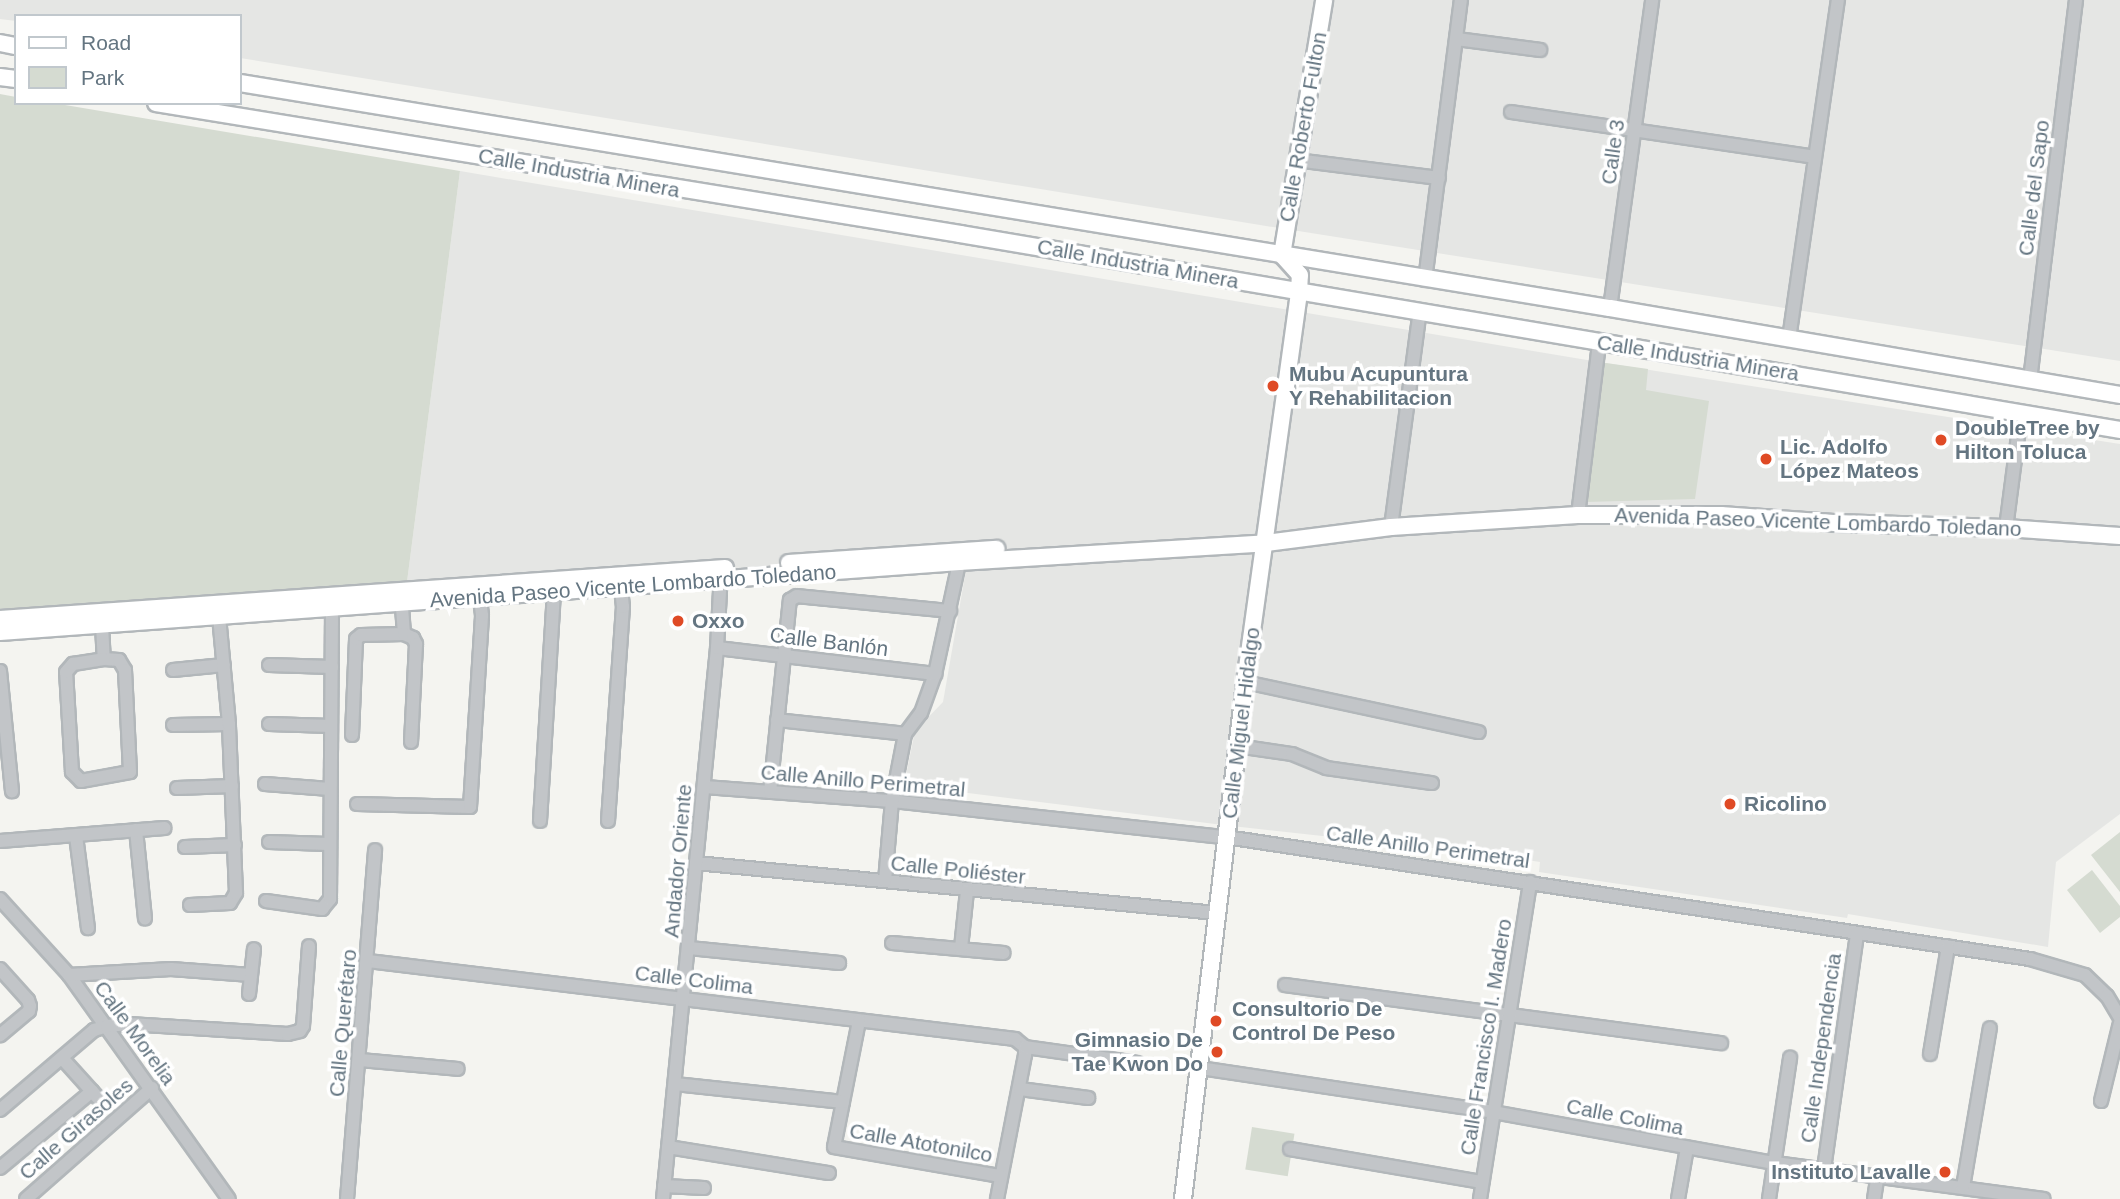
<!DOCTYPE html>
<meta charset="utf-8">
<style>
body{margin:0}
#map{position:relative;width:2120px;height:1199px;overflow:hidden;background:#f4f4f0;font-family:Helvetica,sans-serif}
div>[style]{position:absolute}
.built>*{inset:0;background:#e5e6e4}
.green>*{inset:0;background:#d5dbd1;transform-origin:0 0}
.roads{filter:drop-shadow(2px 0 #b2b7ba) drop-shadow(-2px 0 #b2b7ba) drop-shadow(0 2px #b2b7ba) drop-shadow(0 -2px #b2b7ba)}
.minor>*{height:12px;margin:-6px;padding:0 6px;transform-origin:6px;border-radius:6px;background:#c2c5c8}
.major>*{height:16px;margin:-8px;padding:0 8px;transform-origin:8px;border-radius:8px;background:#fff}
.dots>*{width:19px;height:19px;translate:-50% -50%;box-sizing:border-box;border:4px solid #fff;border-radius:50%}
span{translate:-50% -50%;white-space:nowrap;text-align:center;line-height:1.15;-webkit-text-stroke:7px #fff;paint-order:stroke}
.street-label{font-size:21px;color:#647581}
.poi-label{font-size:21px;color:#647581;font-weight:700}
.left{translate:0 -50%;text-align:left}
.right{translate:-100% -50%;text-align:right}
.legend{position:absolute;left:14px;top:14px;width:228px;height:91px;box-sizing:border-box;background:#fff;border:2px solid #c1c8cd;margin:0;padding:9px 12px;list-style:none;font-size:21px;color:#647581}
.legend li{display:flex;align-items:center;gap:14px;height:35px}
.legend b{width:35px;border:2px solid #c1c8cd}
</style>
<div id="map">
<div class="built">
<i style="clip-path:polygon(0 0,2120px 0,2120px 361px,1260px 225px,240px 58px,240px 16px,16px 16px,16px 21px,0 19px)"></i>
<i style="clip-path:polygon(460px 171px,1599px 362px,2120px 444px,2120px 814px,2056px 862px,2048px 947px,1848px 914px,1847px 918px,1539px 872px,1540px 862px,1496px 855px,1223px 825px,904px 785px,915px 731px,943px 702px,966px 570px,407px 582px)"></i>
</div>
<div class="green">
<i style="clip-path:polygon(0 94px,16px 97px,16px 103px,53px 103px,460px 171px,407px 582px,0 609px)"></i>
<i style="clip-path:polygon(1599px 362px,1648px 369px,1646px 390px,1709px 401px,1695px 499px,1585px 502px)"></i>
<i style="clip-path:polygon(2120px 832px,2120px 892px,2091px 855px)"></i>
<i style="clip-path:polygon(2092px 870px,2120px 906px,2120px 917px,2100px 933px,2067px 890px)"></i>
<i style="left:1252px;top:1127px;width:43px;height:43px;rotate:9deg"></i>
</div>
<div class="roads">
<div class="minor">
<i style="left:1457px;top:39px;width:84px;rotate:7.5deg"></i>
<i style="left:1511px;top:112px;width:307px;rotate:8.4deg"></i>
<i style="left:1296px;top:160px;width:144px;rotate:7.2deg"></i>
<i style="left:1425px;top:280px;width:282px;rotate:-82.7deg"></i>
<i style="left:1610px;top:308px;width:311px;rotate:-82.2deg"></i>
<i style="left:1789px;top:339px;width:343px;rotate:-81.8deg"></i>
<i style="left:2030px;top:380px;width:383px;rotate:-83.1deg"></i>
<i style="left:1578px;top:515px;width:173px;rotate:-83deg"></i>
<i style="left:1391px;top:527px;width:218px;rotate:-82.4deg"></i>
<i style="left:2006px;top:528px;width:116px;rotate:-82.6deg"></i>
<i style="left:401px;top:594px;width:40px;rotate:85.7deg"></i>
<i style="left:102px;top:625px;width:34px;rotate:87deg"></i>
<i style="left:717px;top:648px;width:220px;rotate:6.8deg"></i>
<i style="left:104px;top:659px;width:15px;rotate:4deg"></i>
<i style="left:119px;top:660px;width:12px;rotate:59deg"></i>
<i style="left:125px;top:670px;width:102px;rotate:87.2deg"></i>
<i style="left:130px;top:772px;width:50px;rotate:169.6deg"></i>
<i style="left:81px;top:781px;width:13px;rotate:-135deg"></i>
<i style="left:72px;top:772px;width:100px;rotate:-93.4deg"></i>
<i style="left:66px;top:672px;width:11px;rotate:-49deg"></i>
<i style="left:73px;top:664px;width:31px;rotate:-9deg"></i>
<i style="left:269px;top:665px;width:63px;rotate:1.8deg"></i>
<i style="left:173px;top:670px;width:51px;rotate:-5.6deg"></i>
<i style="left:0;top:671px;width:121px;rotate:84.3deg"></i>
<i style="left:1245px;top:682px;width:239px;rotate:12.1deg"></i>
<i style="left:777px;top:720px;width:129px;rotate:6.2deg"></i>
<i style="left:269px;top:724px;width:62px;rotate:1.8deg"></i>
<i style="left:173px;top:725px;width:56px;rotate:-1deg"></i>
<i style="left:352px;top:735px;width:96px;rotate:-87.6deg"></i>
<i style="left:356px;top:639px;width:6px;rotate:-39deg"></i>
<i style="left:361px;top:635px;width:43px;rotate:-1.3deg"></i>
<i style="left:404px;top:634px;width:10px;rotate:24deg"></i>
<i style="left:413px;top:638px;width:7px;rotate:63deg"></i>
<i style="left:416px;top:644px;width:98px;rotate:92.9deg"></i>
<i style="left:1237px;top:746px;width:56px;rotate:8.3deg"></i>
<i style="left:1292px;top:754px;width:37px;rotate:22deg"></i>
<i style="left:1326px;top:768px;width:107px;rotate:8.1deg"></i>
<i style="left:265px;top:784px;width:65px;rotate:4.4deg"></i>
<i style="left:704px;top:787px;width:189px;rotate:4.3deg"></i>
<i style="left:892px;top:801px;width:336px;rotate:6.2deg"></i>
<i style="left:1226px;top:837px;width:813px;rotate:8.63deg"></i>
<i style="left:2030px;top:959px;width:57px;rotate:16.2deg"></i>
<i style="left:2085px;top:975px;width:30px;rotate:44deg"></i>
<i style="left:2107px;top:996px;width:26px;rotate:59deg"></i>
<i style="left:177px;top:788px;width:55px;rotate:-2.1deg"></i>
<i style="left:770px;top:792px;width:193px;rotate:-84.1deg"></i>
<i style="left:790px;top:600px;width:8px;rotate:-30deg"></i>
<i style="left:797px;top:596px;width:154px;rotate:5.6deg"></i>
<i style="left:357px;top:804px;width:113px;rotate:1.5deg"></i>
<i style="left:470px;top:807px;width:192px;rotate:-86.4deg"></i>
<i style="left:482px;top:615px;width:16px;rotate:-97deg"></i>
<i style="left:540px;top:821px;width:229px;rotate:-86.5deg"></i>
<i style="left:608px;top:821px;width:215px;rotate:-86deg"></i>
<i style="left:623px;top:607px;width:20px;rotate:-96deg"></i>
<i style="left:136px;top:830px;width:89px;rotate:84.2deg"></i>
<i style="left:76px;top:836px;width:93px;rotate:82.6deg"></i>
<i style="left:0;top:841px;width:165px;rotate:-4.5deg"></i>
<i style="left:269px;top:842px;width:59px;rotate:1.9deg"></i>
<i style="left:185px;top:847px;width:50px;rotate:-2.3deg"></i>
<i style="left:696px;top:863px;width:522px;rotate:5.49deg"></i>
<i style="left:885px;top:881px;width:80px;rotate:-85deg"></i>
<i style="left:892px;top:801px;width:68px;rotate:-79deg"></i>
<i style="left:905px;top:734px;width:26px;rotate:-53deg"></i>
<i style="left:921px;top:713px;width:41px;rotate:-70.3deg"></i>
<i style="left:935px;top:674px;width:123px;rotate:-77.8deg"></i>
<i style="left:0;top:899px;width:103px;rotate:47.8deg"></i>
<i style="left:69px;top:975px;width:275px;rotate:54.5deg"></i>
<i style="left:266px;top:901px;width:57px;rotate:8.1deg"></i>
<i style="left:322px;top:909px;width:13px;rotate:-51deg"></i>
<i style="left:330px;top:899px;width:289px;rotate:-89.6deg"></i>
<i style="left:190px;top:905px;width:40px;rotate:-2.9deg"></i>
<i style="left:230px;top:903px;width:12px;rotate:-59deg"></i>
<i style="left:236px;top:893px;width:169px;rotate:-92.4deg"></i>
<i style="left:229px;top:724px;width:107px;rotate:-95.3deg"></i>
<i style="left:892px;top:943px;width:112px;rotate:5.1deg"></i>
<i style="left:689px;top:948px;width:151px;rotate:5.7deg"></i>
<i style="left:961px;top:948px;width:57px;rotate:-84deg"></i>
<i style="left:368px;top:961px;width:652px;rotate:6.87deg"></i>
<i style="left:1015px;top:1039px;width:13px;rotate:39deg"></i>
<i style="left:1025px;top:1047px;width:8px;rotate:90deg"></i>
<i style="left:1025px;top:1055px;width:147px;rotate:101deg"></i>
<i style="left:0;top:969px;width:42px;rotate:47.9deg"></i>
<i style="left:28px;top:1000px;width:6px;rotate:72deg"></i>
<i style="left:30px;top:1006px;width:5px;rotate:101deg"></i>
<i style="left:29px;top:1011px;width:38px;rotate:140deg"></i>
<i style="left:69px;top:975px;width:102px;rotate:-3.4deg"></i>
<i style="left:171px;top:969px;width:80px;rotate:4.3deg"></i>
<i style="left:1285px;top:985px;width:440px;rotate:7.6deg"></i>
<i style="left:249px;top:994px;width:45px;rotate:-83.7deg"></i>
<i style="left:859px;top:1021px;width:128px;rotate:101.2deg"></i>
<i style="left:834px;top:1147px;width:169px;rotate:9.9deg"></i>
<i style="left:1025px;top:1047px;width:113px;rotate:8.1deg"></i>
<i style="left:1930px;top:1054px;width:109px;rotate:-80.5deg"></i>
<i style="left:62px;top:1058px;width:54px;rotate:48deg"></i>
<i style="left:360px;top:1060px;width:98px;rotate:5.2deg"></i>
<i style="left:1200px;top:1068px;width:296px;rotate:8.5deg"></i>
<i style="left:1493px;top:1112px;width:287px;rotate:10.3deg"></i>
<i style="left:1775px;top:1163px;width:271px;rotate:7.6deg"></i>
<i style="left:675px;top:1084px;width:169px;rotate:6.1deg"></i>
<i style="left:1020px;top:1089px;width:69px;rotate:7.5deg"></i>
<i style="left:2101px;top:1101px;width:80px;rotate:-76.3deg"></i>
<i style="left:0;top:1110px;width:123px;rotate:-40.4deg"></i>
<i style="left:94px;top:1030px;width:14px;rotate:-17deg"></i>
<i style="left:107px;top:1026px;width:22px;rotate:-5deg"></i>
<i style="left:129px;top:1024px;width:159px;rotate:3.6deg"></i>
<i style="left:288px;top:1034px;width:12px;rotate:-14deg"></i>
<i style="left:300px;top:1031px;width:6px;rotate:-59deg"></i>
<i style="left:303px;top:1026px;width:80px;rotate:-85.7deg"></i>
<i style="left:668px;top:1147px;width:163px;rotate:9.2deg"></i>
<i style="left:1290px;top:1149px;width:195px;rotate:9.8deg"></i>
<i style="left:0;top:1168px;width:120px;rotate:-39.9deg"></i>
<i style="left:1824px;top:1169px;width:238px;rotate:-82deg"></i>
<i style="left:664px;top:1186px;width:40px;rotate:2.9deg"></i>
<i style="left:1963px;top:1187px;width:161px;rotate:-80.4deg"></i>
<i style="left:26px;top:1199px;width:168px;rotate:-41.4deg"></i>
<i style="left:347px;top:1199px;width:350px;rotate:-85.4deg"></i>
<i style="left:663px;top:1199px;width:554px;rotate:-84.4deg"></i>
<i style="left:717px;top:648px;width:76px;rotate:-87deg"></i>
<i style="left:1480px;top:1199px;width:321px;rotate:-81deg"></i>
<i style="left:1678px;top:1199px;width:52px;rotate:-80deg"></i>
<i style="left:1769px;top:1199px;width:143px;rotate:-81.5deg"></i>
<i style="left:1874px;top:1199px;width:24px;rotate:-81deg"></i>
</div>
<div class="major">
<i style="left:0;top:43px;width:16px;rotate:11deg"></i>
<i style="left:0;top:77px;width:16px;rotate:7deg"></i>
<i style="left:240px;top:83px;width:1388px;rotate:9.33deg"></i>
<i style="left:1610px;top:308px;width:517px;rotate:9.68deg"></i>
<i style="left:156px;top:103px;width:815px;rotate:9.25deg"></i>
<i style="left:960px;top:234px;width:1176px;rotate:9.59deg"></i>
<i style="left:1282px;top:255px;width:258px;rotate:-80.6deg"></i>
<i style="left:789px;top:563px;width:208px;rotate:-3.9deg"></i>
<i style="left:0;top:619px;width:727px;rotate:-4.02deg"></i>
<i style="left:0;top:632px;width:962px;rotate:-4.17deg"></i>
<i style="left:959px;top:562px;width:308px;rotate:-3.5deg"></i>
<i style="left:1266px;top:543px;width:126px;rotate:-7.3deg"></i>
<i style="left:1391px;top:527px;width:187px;rotate:-3.7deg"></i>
<i style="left:1578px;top:515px;width:143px"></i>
<i style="left:1721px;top:515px;width:113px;rotate:4deg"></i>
<i style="left:1834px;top:523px;width:172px;rotate:1.7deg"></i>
<i style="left:2006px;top:528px;width:114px;rotate:4deg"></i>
<i style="left:1183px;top:1199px;width:521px;rotate:-83.16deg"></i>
<i style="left:1245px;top:682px;width:394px;rotate:-82.1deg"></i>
<i style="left:1299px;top:292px;width:17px;rotate:-87deg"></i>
<i style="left:1300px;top:275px;width:27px;rotate:-132deg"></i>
</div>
</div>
<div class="dots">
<i style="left:1273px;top:386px;background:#df4a25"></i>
<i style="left:1941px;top:440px;background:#df4a25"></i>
<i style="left:1766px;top:459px;background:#df4a25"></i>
<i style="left:678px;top:621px;background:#df4a25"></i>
<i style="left:1730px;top:804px;background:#df4a25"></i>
<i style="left:1216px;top:1021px;background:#df4a25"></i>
<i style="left:1217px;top:1052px;background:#df4a25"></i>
<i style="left:1945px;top:1172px;background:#df4a25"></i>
</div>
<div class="street-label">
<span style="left:1303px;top:127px;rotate:-80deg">Calle Roberto Fulton</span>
<span style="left:1613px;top:152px;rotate:-82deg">Calle 3</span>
<span style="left:579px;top:173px;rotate:10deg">Calle Industria Minera</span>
<span style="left:2034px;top:188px;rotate:-83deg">Calle del Sapo</span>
<span style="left:1138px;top:264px;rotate:10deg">Calle Industria Minera</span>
<span style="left:1698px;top:358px;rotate:9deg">Calle Industria Minera</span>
<span style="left:1818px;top:522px;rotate:2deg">Avenida Paseo Vicente Lombardo Toledano</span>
<span style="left:633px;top:586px;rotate:-4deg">Avenida Paseo Vicente Lombardo Toledano</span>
<span style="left:829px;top:642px;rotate:7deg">Calle Banlón</span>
<span style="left:1241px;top:723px;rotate:-83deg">Calle Miguel Hidalgo</span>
<span style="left:863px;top:781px;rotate:5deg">Calle Anillo Perimetral</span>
<span style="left:1428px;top:847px;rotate:8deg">Calle Anillo Perimetral</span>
<span style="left:678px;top:861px;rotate:-85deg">Andador Oriente</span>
<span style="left:958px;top:870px;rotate:6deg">Calle Poliéster</span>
<span style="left:694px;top:980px;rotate:7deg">Calle Colima</span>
<span style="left:343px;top:1023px;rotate:-85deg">Calle Querétaro</span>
<span style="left:135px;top:1033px;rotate:54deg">Calle Morelia</span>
<span style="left:1486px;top:1037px;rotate:-81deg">Calle Francisco I. Madero</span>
<span style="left:1821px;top:1048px;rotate:-82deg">Calle Independencia</span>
<span style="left:1625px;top:1117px;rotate:11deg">Calle Colima</span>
<span style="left:76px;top:1129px;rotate:-41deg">Calle Girasoles</span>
<span style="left:921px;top:1143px;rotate:10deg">Calle Atotonilco</span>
</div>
<div class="poi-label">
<span class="left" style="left:1289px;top:386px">Mubu Acupuntura<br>Y Rehabilitacion</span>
<span class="left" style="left:1955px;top:440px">DoubleTree by<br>Hilton Toluca</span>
<span class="left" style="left:1780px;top:459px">Lic. Adolfo<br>López Mateos</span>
<span class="left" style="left:692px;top:621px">Oxxo</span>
<span class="left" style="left:1744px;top:804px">Ricolino</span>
<span class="left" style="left:1232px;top:1021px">Consultorio De<br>Control De Peso</span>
<span class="right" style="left:1203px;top:1052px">Gimnasio De<br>Tae Kwon Do</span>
<span class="right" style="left:1931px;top:1172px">Instituto Lavalle</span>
</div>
<ul class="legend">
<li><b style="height:9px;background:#fff"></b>Road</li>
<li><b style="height:19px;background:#d5dbd1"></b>Park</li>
</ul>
</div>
